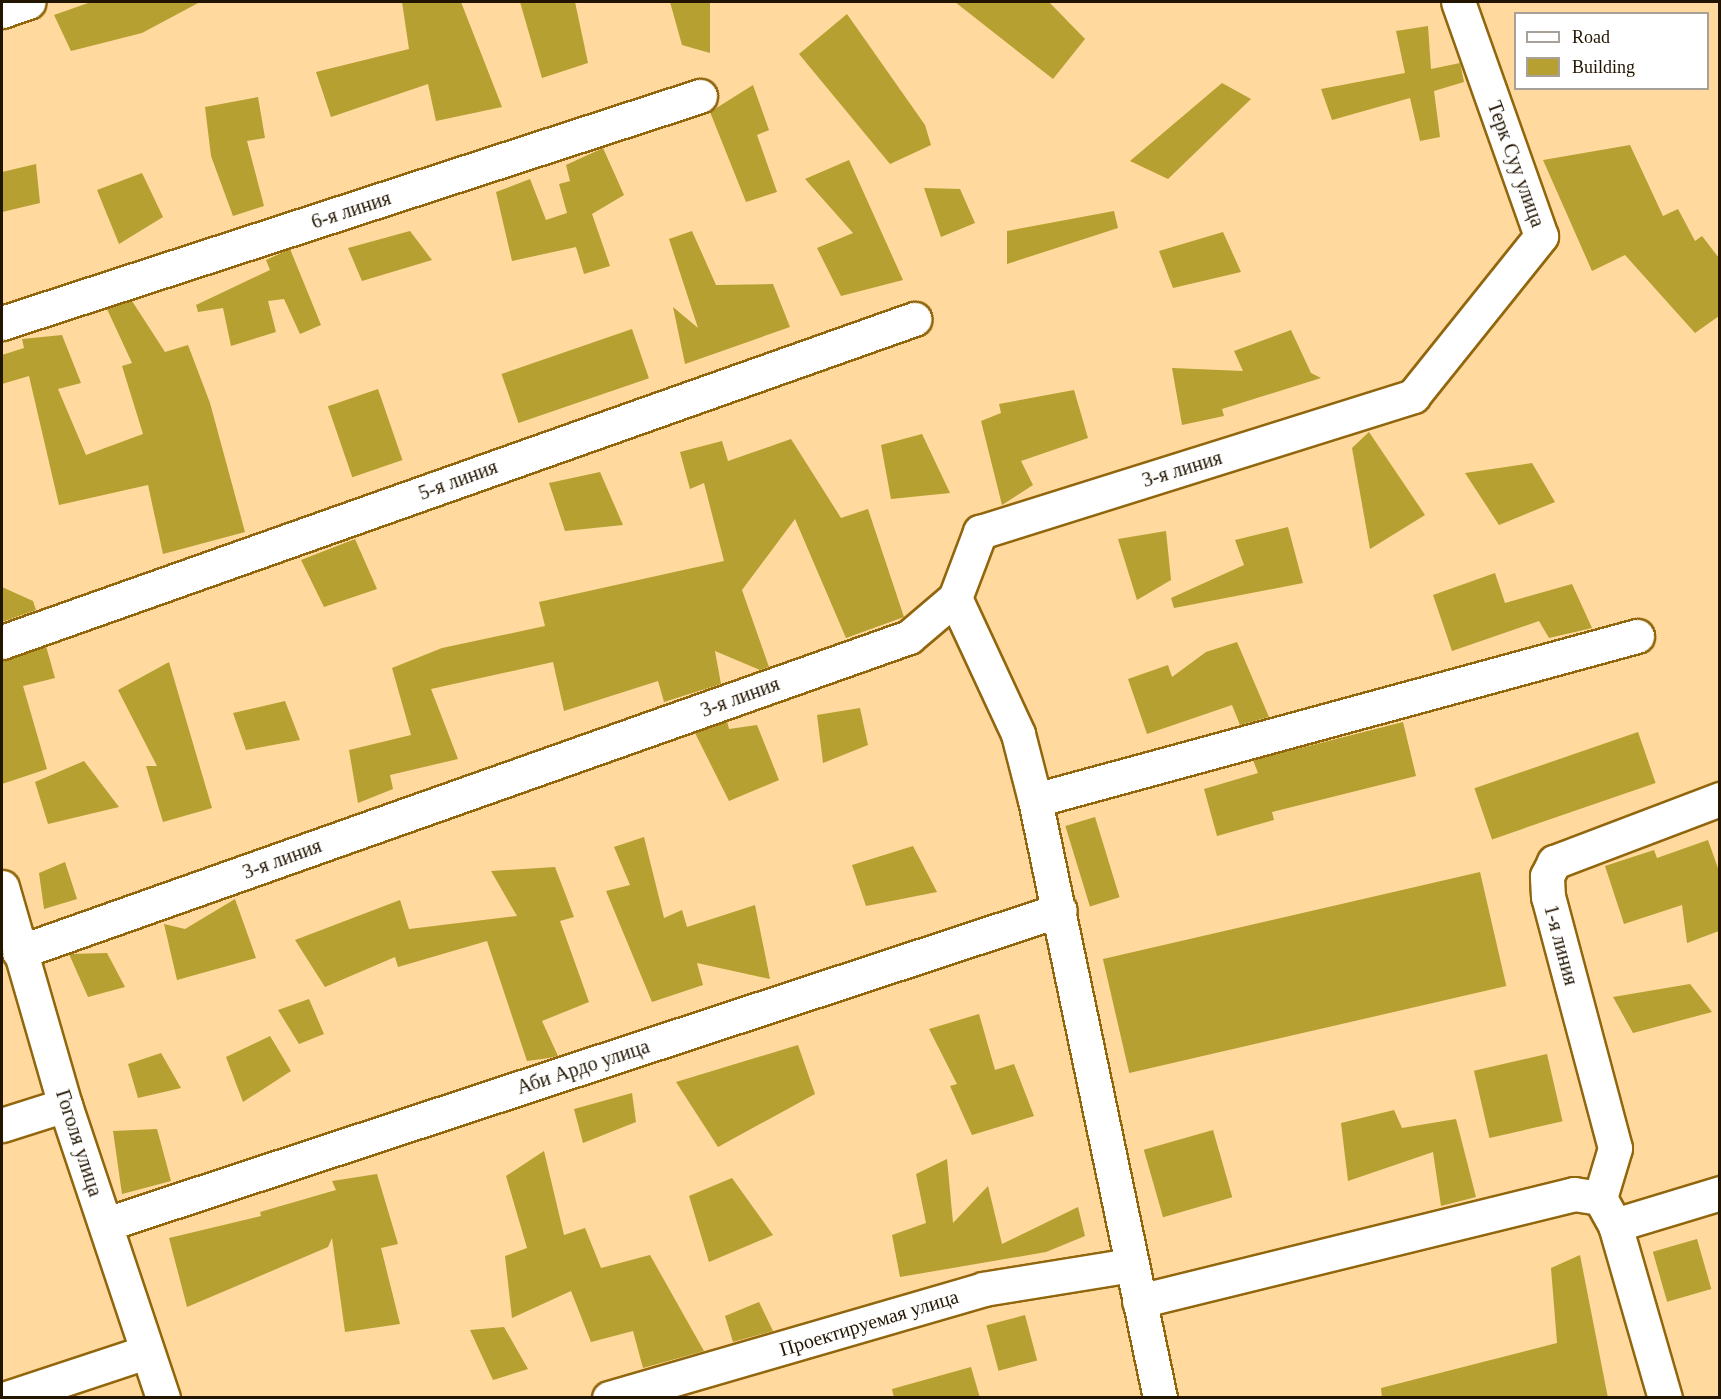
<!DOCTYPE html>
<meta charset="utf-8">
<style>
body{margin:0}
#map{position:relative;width:1721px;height:1399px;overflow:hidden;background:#ffd99d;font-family:"Times New Roman",serif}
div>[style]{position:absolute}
.building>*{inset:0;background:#b5a031;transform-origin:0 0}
.roads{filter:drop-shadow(2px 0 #91660d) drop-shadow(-2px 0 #91660d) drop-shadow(0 2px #91660d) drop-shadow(0 -2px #91660d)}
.street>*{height:33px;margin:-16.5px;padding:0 16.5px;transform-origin:16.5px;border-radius:16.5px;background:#fff}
span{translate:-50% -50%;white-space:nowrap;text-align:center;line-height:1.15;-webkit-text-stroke:4.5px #fff;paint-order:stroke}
.street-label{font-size:20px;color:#221500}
.frame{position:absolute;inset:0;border:3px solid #221500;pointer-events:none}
.legend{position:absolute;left:1514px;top:12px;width:195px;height:78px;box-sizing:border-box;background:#fff;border:2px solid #a7a199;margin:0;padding:8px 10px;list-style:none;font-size:18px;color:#221500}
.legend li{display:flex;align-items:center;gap:12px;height:30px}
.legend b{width:30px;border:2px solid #a7a199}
</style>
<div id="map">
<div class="building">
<i style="clip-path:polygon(91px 2px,200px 2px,142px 33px,71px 51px,54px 15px)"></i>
<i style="clip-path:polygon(402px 2px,461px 2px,502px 107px,436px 121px,428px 84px,331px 117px,316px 72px,409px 49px)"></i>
<i style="clip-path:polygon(520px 2px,575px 2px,588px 63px,542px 78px)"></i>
<i style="clip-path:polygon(670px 2px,710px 2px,710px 53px,682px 45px)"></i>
<i style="clip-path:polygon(955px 2px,1049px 2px,1085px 39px,1053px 79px)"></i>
<i style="clip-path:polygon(847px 14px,925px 125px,931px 145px,890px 164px,799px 54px)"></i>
<i style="clip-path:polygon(1428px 26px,1431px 69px,1460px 63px,1464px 82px,1434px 91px,1440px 137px,1420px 141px,1410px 98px,1332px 120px,1321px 89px,1405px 73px,1396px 31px)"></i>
<i style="clip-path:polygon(1222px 83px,1251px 99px,1168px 179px,1130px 161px)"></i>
<i style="clip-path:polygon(753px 85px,769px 130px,757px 135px,777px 192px,746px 202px,710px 112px)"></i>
<i style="clip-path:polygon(258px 97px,265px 138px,247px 141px,264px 206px,233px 216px,211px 156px,205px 107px)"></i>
<i style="clip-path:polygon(1630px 145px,1663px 216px,1678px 209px,1695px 241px,1702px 236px,1719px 258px,1719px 316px,1695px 333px,1625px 255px,1592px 271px,1543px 160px)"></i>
<i style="clip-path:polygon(603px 148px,624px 195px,592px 214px,610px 266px,584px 274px,576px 247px,512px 261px,496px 192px,530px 179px,546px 220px,567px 213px,559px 184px,570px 181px,566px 165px)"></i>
<i style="clip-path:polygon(849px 160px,903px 280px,841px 296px,817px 248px,853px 233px,805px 179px)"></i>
<i style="clip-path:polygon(36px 164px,40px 203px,2px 212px,2px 172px)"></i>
<i style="clip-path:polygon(142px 173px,163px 217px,119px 244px,97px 190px)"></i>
<i style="clip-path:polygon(924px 188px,960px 189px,975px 223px,941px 237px)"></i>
<i style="clip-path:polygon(1114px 211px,1118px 228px,1007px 264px,1007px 231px)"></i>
<i style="clip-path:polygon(410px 231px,432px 260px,362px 281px,348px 248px)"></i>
<i style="clip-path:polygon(692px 231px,716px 285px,773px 284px,790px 327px,685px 364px,673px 307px,698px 328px,669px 239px)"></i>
<i style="clip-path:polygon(1223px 232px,1241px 272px,1173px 288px,1159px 251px)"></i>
<i style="clip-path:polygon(290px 249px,321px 325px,300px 334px,284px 299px,268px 301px,276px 332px,231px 346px,223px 308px,198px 312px,196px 305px,270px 270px,266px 260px)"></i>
<i style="clip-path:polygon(132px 301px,165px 352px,188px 345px,210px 403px,245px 532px,163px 554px,148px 485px,59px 505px,29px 376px,2px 384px,2px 355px,24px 348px,22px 339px,62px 335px,81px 383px,58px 389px,86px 455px,143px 434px,122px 366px,132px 363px,107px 309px)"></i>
<i style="left:632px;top:329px;width:52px;height:138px;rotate:71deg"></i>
<i style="clip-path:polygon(1291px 330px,1311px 373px,1321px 378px,1222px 409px,1224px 416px,1182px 425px,1172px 368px,1243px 371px,1234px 351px)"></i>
<i style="left:378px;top:389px;width:75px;height:53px;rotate:71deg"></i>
<i style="clip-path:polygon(1074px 390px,1088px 438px,1021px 461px,1033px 485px,1002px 505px,981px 421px,1001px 413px,999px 404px)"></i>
<i style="clip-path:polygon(1369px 432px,1425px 515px,1370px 549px,1352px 448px)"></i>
<i style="clip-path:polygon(922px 434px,950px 493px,891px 499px,881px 445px)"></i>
<i style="clip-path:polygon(791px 439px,841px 518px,868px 509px,904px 617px,846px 638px,795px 519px,742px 590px,769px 667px,760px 670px,715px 651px,721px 684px,664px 702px,658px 681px,564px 711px,553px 662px,431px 689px,458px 759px,390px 775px,393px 789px,358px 803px,349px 750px,411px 735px,392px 668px,442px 648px,545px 626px,539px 602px,724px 561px,704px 483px,690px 489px,680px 452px,722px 441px,728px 461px)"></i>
<i style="clip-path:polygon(1532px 463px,1555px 502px,1499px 525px,1465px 473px)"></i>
<i style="clip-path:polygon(600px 472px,623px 525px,565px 531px,549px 483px)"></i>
<i style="clip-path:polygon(1288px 527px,1303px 583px,1174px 608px,1171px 598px,1244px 565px,1235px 540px)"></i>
<i style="clip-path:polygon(1166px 531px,1171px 580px,1137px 600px,1118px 539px)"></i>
<i style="clip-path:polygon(355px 539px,377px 589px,324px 607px,301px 560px)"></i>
<i style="clip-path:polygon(1495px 573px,1505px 603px,1572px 584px,1592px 628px,1549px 638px,1539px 621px,1452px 651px,1433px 595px)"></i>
<i style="clip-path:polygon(2px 587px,33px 601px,36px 610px,2px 622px)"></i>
<i style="clip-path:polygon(1237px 642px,1269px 717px,1240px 725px,1232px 705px,1147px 734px,1128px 679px,1168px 665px,1172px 677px,1206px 652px)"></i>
<i style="clip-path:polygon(46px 646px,55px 678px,23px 686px,47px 769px,2px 784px,2px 660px)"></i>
<i style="clip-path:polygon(169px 662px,212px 808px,163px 822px,146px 766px,157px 766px,118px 690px)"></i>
<i style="clip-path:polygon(285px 701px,300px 740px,246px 750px,233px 713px)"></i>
<i style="clip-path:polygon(860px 708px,868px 745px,823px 763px,817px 715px)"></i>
<i style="clip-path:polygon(727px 721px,729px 729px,757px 725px,779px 780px,729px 801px,695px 733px)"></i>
<i style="clip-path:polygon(1403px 722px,1416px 776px,1272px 812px,1274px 820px,1217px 836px,1204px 789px,1258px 773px,1253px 760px)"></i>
<i style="left:1638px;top:732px;width:54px;height:173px;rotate:71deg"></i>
<i style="clip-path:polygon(84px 761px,119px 807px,48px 824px,35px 782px)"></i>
<i style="left:1095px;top:817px;width:84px;height:31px;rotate:73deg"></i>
<i style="clip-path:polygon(644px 837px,664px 918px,682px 910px,687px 927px,755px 905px,770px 979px,697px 963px,703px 985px,652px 1002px,606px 891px,630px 885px,614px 847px)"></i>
<i style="clip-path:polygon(1708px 840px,1719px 871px,1719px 931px,1687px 943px,1682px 905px,1624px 924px,1605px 866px,1654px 850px,1657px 858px)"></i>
<i style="clip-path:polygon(913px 846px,937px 892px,866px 906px,852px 865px)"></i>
<i style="clip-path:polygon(65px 862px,77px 899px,44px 909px,39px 873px)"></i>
<i style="clip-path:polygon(555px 867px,574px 917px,560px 921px,589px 1002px,542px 1021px,558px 1056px,549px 1058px,527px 1061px,487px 941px,398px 967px,395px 957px,325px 987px,295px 940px,400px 900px,409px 929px,517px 916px,491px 871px)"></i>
<i style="left:1480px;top:872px;width:117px;height:387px;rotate:77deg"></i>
<i style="clip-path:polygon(235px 899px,256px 958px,177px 980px,164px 924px,185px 929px)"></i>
<i style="clip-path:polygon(107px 953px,125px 987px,88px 997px,69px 954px)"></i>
<i style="clip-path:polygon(1690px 984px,1712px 1012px,1633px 1033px,1613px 997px)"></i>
<i style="clip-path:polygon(309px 999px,324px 1034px,299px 1044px,278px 1010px)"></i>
<i style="clip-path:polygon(979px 1014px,995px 1070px,1014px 1064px,1034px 1116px,972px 1135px,950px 1086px,957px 1084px,929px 1029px)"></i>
<i style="clip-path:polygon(270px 1036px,291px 1071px,243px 1102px,226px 1057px)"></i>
<i style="clip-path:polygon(798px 1045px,815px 1094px,718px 1147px,676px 1082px)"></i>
<i style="clip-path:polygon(161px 1053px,181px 1088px,138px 1098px,128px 1064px)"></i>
<i style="left:1547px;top:1054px;width:69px;height:75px;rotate:77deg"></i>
<i style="clip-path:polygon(632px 1093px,636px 1122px,583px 1143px,574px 1109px)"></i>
<i style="clip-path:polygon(1394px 1110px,1402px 1128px,1456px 1119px,1476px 1197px,1441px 1206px,1433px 1152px,1348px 1181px,1341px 1123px)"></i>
<i style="clip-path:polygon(157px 1129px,171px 1181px,122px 1194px,113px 1131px)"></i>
<i style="left:1213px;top:1130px;width:70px;height:72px;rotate:74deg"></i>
<i style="clip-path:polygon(544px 1151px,564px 1235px,585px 1228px,601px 1268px,650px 1255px,704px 1351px,643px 1368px,633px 1331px,591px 1342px,571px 1291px,512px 1318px,505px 1256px,527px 1248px,506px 1176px)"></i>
<i style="clip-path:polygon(947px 1159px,953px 1223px,988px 1186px,1002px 1244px,1078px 1207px,1085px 1236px,1046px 1252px,900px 1277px,892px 1235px,926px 1223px,916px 1174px)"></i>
<i style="clip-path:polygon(377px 1174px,398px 1244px,381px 1248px,400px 1324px,345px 1332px,332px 1238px,328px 1247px,187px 1307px,169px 1238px,261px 1216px,260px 1212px,336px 1190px,332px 1181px)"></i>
<i style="clip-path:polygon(732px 1178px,773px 1235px,709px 1262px,689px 1196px)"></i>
<i style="left:1697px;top:1239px;width:52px;height:46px;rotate:74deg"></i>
<i style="clip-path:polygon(1580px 1255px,1608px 1398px,1382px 1398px,1381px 1388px,1557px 1343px,1551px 1268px)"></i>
<i style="clip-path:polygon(759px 1302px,773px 1331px,733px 1342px,725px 1316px)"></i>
<i style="left:1025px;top:1315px;width:47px;height:40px;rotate:75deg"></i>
<i style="clip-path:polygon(504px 1327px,528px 1369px,493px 1380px,470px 1330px)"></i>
<i style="clip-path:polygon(971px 1367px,980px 1398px,894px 1398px,892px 1389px)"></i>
</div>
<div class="roads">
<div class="street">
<i style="left:2px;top:11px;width:28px;rotate:-19deg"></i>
<i style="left:2px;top:323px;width:734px;rotate:-18.02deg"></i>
<i style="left:955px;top:598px;width:150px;rotate:65.1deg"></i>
<i style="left:1018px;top:734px;width:68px;rotate:75.6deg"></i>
<i style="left:1035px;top:800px;width:611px;rotate:78.19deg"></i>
<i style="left:2px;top:642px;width:968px;rotate:-19.5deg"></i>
<i style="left:1035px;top:800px;width:624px;rotate:-15.24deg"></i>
<i style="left:2px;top:887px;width:227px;rotate:73.9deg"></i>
<i style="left:65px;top:1105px;width:309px;rotate:71.5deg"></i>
<i style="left:19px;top:952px;width:944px;rotate:-19.49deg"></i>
<i style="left:909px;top:637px;width:60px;rotate:-40.3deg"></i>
<i style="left:955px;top:598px;width:71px;rotate:-69.3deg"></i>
<i style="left:980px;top:532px;width:454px;rotate:-17.4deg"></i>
<i style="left:1413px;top:396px;width:205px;rotate:-51.3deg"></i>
<i style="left:1541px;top:236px;width:248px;rotate:-109.5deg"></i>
<i style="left:2px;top:1125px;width:66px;rotate:-17.6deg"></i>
<i style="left:1600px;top:1198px;width:52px;rotate:-73.3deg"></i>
<i style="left:1615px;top:1148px;width:260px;rotate:-104.9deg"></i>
<i style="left:1548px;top:897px;width:21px;rotate:-93deg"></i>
<i style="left:1547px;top:876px;width:16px;rotate:-63deg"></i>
<i style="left:1554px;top:862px;width:178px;rotate:-20.8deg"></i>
<i style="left:106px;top:1224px;width:1004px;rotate:-18.22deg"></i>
<i style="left:1615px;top:1225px;width:110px;rotate:-16.9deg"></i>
<i style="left:1139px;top:1301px;width:448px;rotate:-13.8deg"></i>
<i style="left:1574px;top:1194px;width:26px;rotate:9deg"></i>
<i style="left:1600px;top:1198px;width:31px;rotate:61deg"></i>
<i style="left:1615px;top:1225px;width:180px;rotate:73.9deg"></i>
<i style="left:7px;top:1398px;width:146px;rotate:-18.3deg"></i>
<i style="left:609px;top:1398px;width:390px;rotate:-16.2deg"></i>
<i style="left:983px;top:1289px;width:150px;rotate:-9.2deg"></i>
</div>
</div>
<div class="street-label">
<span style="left:1516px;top:164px;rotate:70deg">Терк Суу улица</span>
<span style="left:351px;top:210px;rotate:-18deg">6-я линия</span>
<span style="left:1182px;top:469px;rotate:-17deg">3-я линия</span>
<span style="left:458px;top:480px;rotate:-20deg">5-я линия</span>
<span style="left:740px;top:697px;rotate:-20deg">3-я линия</span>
<span style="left:282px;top:859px;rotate:-20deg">3-я линия</span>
<span style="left:1561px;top:945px;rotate:75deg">1-я линия</span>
<span style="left:583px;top:1067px;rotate:-18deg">Аби Ардо улица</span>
<span style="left:79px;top:1143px;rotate:72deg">Гоголя улица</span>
<span style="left:869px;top:1323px;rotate:-17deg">Проектируемая улица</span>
</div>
<div class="frame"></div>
<ul class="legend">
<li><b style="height:8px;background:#fff"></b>Road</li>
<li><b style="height:16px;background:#b5a031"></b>Building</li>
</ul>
</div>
